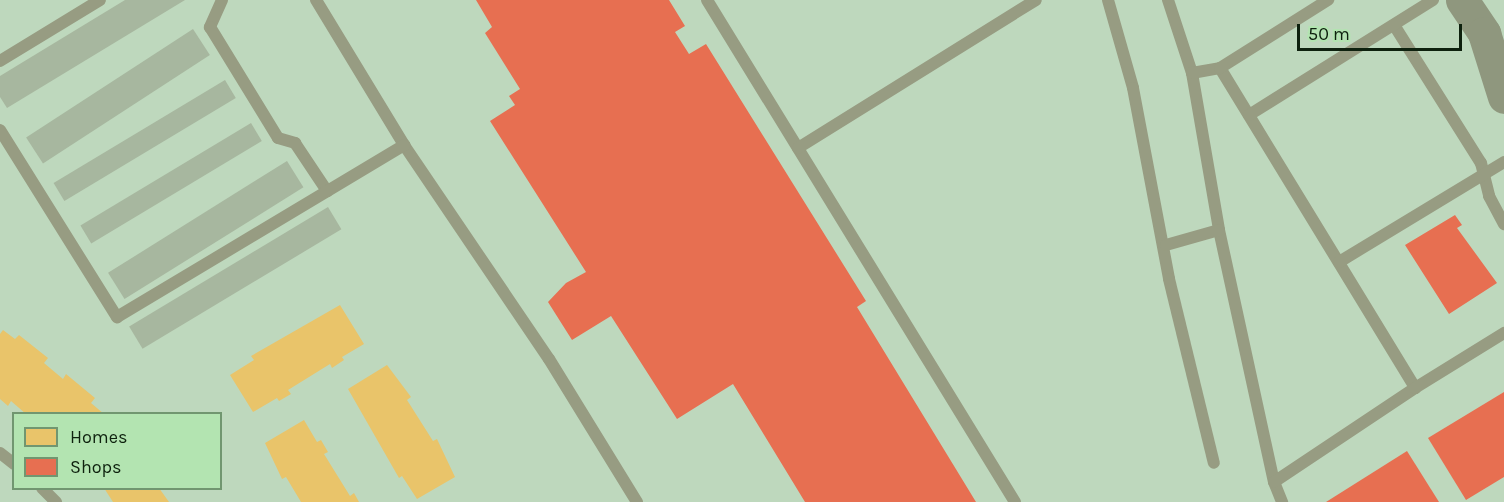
<!DOCTYPE html>
<style>
body{margin:0}
#map{position:relative;width:1504px;height:502px;overflow:hidden;background:#bed8bd;font-family:Karla,sans-serif}
div>[style]{position:absolute}
.homes>*{inset:0;background:#e9c46a}
.shops>*{inset:0;background:#e76f51}
.building>*{inset:0;background:#a7b79f;transform-origin:0 0}
.service>*{height:12px;margin:-6px;padding:0 6px;transform-origin:6px;border-radius:6px;background:#979c82}
.secondary>*{height:33px;margin:-16.5px;padding:0 16.5px;transform-origin:16.5px;border-radius:16.5px;background:#8f977e}
span{translate:-50% -50%;white-space:nowrap;text-align:center;line-height:1.15;-webkit-text-stroke:6px #b3e4b1;paint-order:stroke}
.legend{position:absolute;left:12px;top:412px;width:210px;height:78px;box-sizing:border-box;background:#b3e4b1;border:2px solid #719670;margin:0;padding:8px 10px;list-style:none;font-size:18px;color:#0e210e}
.legend li{display:flex;align-items:center;gap:12px;height:30px}
.legend b{width:30px;border:2px solid #719670}
.scale{position:absolute;left:1297px;top:24px;width:165px;height:27px;box-sizing:border-box;border:3px solid #0e210e;border-top:0;padding-left:8px;font-size:18px;line-height:21px;white-space:nowrap;color:#0e210e;-webkit-text-stroke:4px #b3e4b1;paint-order:stroke}
</style>
<div id="map">
<div class="homes">
<i style="clip-path:polygon(340px 305px,364px 344px,342px 357px,344px 360px,332px 368px,330px 364px,288px 390px,291px 394px,279px 401px,277px 398px,253px 412px,230px 375px,254px 360px,251px 356px)"></i>
<i style="clip-path:polygon(3px 330px,15px 339px,19px 335px,48px 358px,44px 363px,63px 379px,66px 374px,95px 398px,91px 403px,104px 414px,26px 414px,11px 401px,8px 406px,0 399px,0 334px)"></i>
<i style="clip-path:polygon(387px 365px,411px 397px,407px 400px,433px 441px,437px 439px,455px 477px,417px 499px,402px 476px,399px 478px,348px 389px)"></i>
<i style="clip-path:polygon(304px 420px,317px 442px,321px 440px,328px 452px,324px 454px,350px 496px,354px 493px,359px 502px,301px 502px,286px 477px,282px 479px,265px 443px)"></i>
<i style="clip-path:polygon(104px 488px,159px 488px,169px 502px,113px 502px)"></i>
</div>
<div class="shops">
<i style="clip-path:polygon(476px 0,669px 0,685px 26px,675px 32px,689px 54px,706px 44px,866px 301px,857px 307px,976px 502px,805px 502px,733px 384px,677px 419px,611px 316px,572px 340px,548px 302px,566px 283px,586px 272px,490px 121px,515px 105px,509px 96px,520px 89px,485px 33px,492px 27px)"></i>
<i style="clip-path:polygon(1455px 215px,1462px 225px,1457px 228px,1497px 283px,1449px 314px,1405px 245px)"></i>
<i style="clip-path:polygon(1504px 392px,1504px 477px,1466px 500px,1428px 438px)"></i>
<i style="clip-path:polygon(1407px 451px,1439px 502px,1326px 502px)"></i>
</div>
<div class="building">
<i style="clip-path:polygon(125px 0,185px 0,7px 108px,0 97px,0 76px)"></i>
<i style="left:193px;top:29px;width:31px;height:199px;rotate:57deg"></i>
<i style="left:225px;top:80px;width:21px;height:200px;rotate:59deg"></i>
<i style="left:251px;top:123px;width:21px;height:199px;rotate:59deg"></i>
<i style="left:287px;top:161px;width:31px;height:211px;rotate:58deg"></i>
<i style="left:328px;top:207px;width:26px;height:232px;rotate:59deg"></i>
</div>
<div class="service">
<i style="left:222px;top:0;width:30px;rotate:114deg"></i>
<i style="left:210px;top:27px;width:130px;rotate:58.5deg"></i>
<i style="left:278px;top:138px;width:18px;rotate:16deg"></i>
<i style="left:295px;top:143px;width:58px;rotate:56.3deg"></i>
<i style="left:316px;top:0;width:170px;rotate:58.7deg"></i>
<i style="left:404px;top:145px;width:258px;rotate:55.9deg"></i>
<i style="left:549px;top:359px;width:168px;rotate:58.4deg"></i>
<i style="left:707px;top:0;width:589px;rotate:58.47deg"></i>
<i style="left:1108px;top:0;width:91px;rotate:74.1deg"></i>
<i style="left:1133px;top:88px;width:194px;rotate:79.3deg"></i>
<i style="left:1169px;top:279px;width:189px;rotate:76.3deg"></i>
<i style="left:1168px;top:0;width:77px;rotate:71.8deg"></i>
<i style="left:1192px;top:73px;width:159px;rotate:80.2deg"></i>
<i style="left:1219px;top:230px;width:258px;rotate:77.7deg"></i>
<i style="left:1274px;top:482px;width:22px;rotate:68deg"></i>
<i style="left:1394px;top:25px;width:163px;rotate:57.8deg"></i>
<i style="left:1481px;top:163px;width:34px;rotate:76deg"></i>
<i style="left:1489px;top:196px;width:32px;rotate:62deg"></i>
<i style="left:0;top:61px;width:117px;rotate:-31.4deg"></i>
<i style="left:1220px;top:68px;width:375px;rotate:58.6deg"></i>
<i style="left:1415px;top:388px;width:169px;rotate:146.3deg"></i>
<i style="left:1192px;top:73px;width:28px;rotate:-10deg"></i>
<i style="left:1220px;top:68px;width:128px;rotate:-32.2deg"></i>
<i style="left:1249px;top:115px;width:217px;rotate:-32deg"></i>
<i style="left:0;top:130px;width:221px;rotate:58deg"></i>
<i style="left:117px;top:317px;width:335px;rotate:-30.9deg"></i>
<i style="left:798px;top:148px;width:280px;rotate:-31.9deg"></i>
<i style="left:1166px;top:245px;width:55px;rotate:-15.8deg"></i>
<i style="left:1339px;top:262px;width:193px;rotate:-31.2deg"></i>
<i style="left:1415px;top:388px;width:105px;rotate:-31.7deg"></i>
<i style="left:0;top:453px;width:18px;rotate:38deg"></i>
<i style="left:42px;top:488px;width:20px;rotate:45deg"></i>
</div>
<div class="secondary">
<i style="left:1462px;top:0;width:40px;rotate:56deg"></i>
<i style="left:1484px;top:33px;width:67px;rotate:72.6deg"></i>
</div>
<ul class="legend">
<li><b style="height:16px;background:#e9c46a"></b>Homes</li>
<li><b style="height:16px;background:#e76f51"></b>Shops</li>
</ul>
<div class="scale">50 m</div>
</div>
